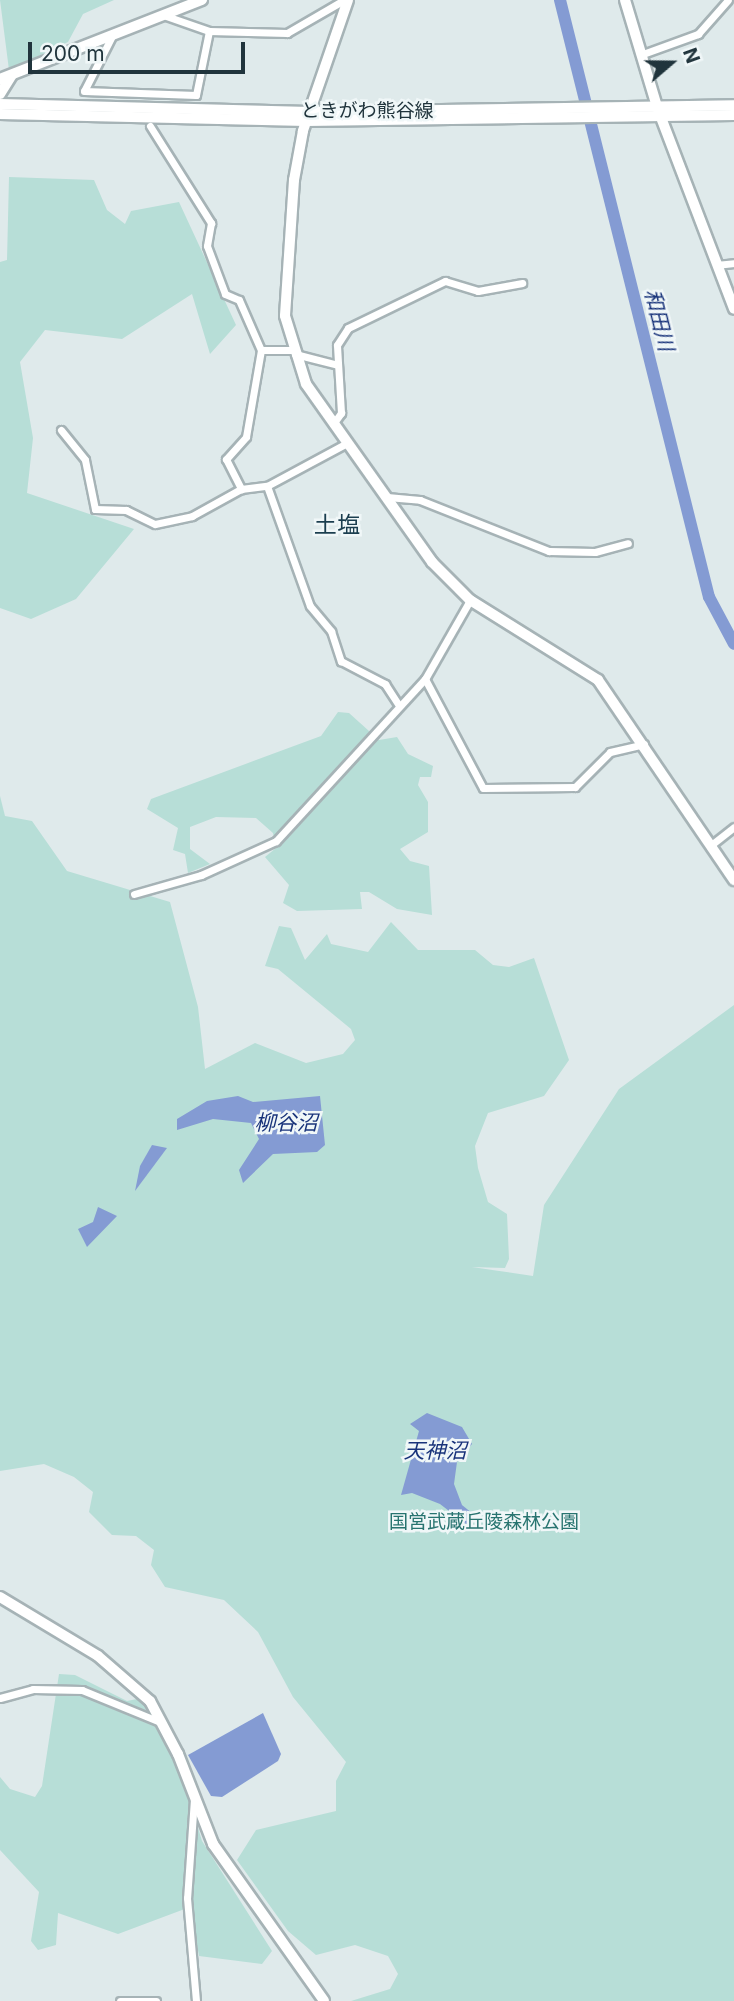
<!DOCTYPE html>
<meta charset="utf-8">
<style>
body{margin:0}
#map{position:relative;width:734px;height:2001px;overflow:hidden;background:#dfeaeb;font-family:Inter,"Noto Sans JP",sans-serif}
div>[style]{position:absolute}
.green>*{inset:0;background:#b7ded7}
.water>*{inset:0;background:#849bd3}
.river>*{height:12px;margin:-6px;padding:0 6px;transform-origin:6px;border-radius:6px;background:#849bd3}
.roads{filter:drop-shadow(2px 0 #a6b3b6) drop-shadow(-2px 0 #a6b3b6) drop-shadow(0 2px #a6b3b6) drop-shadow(0 -2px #a6b3b6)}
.street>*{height:7px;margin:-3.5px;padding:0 3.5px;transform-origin:3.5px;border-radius:3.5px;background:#fff}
.secondary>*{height:10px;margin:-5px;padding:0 5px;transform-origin:5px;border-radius:5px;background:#fff}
span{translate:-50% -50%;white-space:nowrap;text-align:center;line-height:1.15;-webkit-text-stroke:5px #f0f7f8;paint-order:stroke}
.street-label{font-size:19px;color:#20343c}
.park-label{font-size:19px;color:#287470}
.water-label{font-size:21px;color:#18337a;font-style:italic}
.quarter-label{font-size:23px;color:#1b3e4f}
.north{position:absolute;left:636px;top:28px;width:70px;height:70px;-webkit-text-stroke:5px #f0f7f8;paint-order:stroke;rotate:70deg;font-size:19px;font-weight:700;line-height:28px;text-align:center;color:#20343c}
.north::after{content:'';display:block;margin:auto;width:24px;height:32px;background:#20343c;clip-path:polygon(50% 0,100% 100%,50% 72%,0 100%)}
.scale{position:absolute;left:28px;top:42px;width:217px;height:32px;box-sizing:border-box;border:4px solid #20343c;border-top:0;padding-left:9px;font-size:21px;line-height:24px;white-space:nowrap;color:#20343c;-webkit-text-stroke:5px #f0f7f8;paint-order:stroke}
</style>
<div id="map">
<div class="green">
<i style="clip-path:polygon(0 0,114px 0,83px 14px,68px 42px,9px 70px)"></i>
<i style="clip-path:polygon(9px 177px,94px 180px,107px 210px,125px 224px,131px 211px,179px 202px,236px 325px,210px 354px,192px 294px,122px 339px,45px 330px,20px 362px,33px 438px,27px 493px,134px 529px,76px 599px,31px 619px,0 608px,0 262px,7px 260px)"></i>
<i style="clip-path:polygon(338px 712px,349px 713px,379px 740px,397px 737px,408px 754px,433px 766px,431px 777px,420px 777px,418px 785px,428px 802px,428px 832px,400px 849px,410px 861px,429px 866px,432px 915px,397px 909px,369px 892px,360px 892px,362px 909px,297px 911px,283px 903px,289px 885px,265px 857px,276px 848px,273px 833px,256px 818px,216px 817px,190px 827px,190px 849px,210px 864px,188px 873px,185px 854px,173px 850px,178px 828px,147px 809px,151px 799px,321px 736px)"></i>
<i style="clip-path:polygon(0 796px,5px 816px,32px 821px,67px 871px,170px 902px,198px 1007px,205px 1069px,255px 1043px,306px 1063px,343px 1054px,355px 1040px,351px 1029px,278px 969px,265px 966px,279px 926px,291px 928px,305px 960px,327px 934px,331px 944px,368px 952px,391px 922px,418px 950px,475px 950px,493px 965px,509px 967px,534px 958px,569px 1060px,544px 1096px,488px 1113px,475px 1146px,478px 1168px,488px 1202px,507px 1214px,509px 1259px,505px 1268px,472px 1267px,533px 1276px,544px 1205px,619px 1089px,734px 1005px,734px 2001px,351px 2001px,390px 1989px,398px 1974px,388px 1956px,355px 1945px,316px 1955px,288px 1931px,237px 1860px,256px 1830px,336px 1811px,336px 1781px,346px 1762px,293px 1697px,258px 1632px,224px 1600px,165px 1587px,151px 1565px,154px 1550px,136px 1536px,112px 1535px,89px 1512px,93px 1492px,74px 1477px,44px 1464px,0 1471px)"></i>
<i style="clip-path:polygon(59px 1674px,75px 1675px,127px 1701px,137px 1699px,168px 1728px,202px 1841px,272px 1951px,262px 1964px,199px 1956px,190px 1907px,118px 1934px,58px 1913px,56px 1945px,38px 1950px,31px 1941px,39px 1892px,0 1850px,0 1777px,10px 1789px,35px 1797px,42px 1786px)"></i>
</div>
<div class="water">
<i style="clip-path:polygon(238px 1096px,253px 1102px,320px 1096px,325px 1145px,317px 1152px,273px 1154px,243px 1183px,239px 1170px,259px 1139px,251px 1123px,213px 1119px,177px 1130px,177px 1119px,207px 1101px)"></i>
<i style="clip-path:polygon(152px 1145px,167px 1148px,135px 1191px,140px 1166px)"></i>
<i style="clip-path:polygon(98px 1207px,117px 1216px,87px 1247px,78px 1229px,93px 1222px)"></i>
<i style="clip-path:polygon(427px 1413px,462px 1427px,472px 1444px,457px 1462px,454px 1484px,462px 1505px,478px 1518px,466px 1524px,440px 1504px,412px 1493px,401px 1495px,419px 1431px,410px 1424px)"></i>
<i style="clip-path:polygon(263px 1713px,281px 1754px,278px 1761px,222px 1797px,211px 1796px,188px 1755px)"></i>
</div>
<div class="river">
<i style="left:560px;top:0;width:615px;rotate:75.99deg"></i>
<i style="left:709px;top:597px;width:53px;rotate:62deg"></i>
</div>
<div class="roads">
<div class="street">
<i style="left:166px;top:16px;width:46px;rotate:19.2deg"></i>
<i style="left:209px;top:31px;width:78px;rotate:1.5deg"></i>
<i style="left:287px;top:33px;width:66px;rotate:-30.1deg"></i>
<i style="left:111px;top:38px;width:59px;rotate:117deg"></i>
<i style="left:84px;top:91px;width:112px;rotate:2deg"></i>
<i style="left:196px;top:95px;width:65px;rotate:-78.5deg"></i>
<i style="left:640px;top:55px;width:62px;rotate:-19.9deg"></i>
<i style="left:698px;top:34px;width:45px;rotate:-48.6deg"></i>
<i style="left:150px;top:126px;width:115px;rotate:57.8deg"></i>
<i style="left:211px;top:223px;width:23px;rotate:100deg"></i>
<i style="left:207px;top:246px;width:51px;rotate:69.4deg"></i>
<i style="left:225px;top:294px;width:15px;rotate:23deg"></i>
<i style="left:239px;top:300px;width:55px;rotate:66.3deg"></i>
<i style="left:261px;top:350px;width:88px;rotate:99.8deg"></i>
<i style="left:246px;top:437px;width:30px;rotate:132deg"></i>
<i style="left:226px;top:459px;width:34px;rotate:63deg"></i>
<i style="left:716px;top:265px;width:18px;rotate:-6deg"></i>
<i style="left:261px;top:350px;width:32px"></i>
<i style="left:295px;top:354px;width:44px;rotate:14.3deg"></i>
<i style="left:333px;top:424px;width:14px;rotate:-54deg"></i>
<i style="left:341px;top:413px;width:68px;rotate:-93.4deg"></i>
<i style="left:337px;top:345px;width:20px;rotate:-57deg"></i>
<i style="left:348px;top:328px;width:108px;rotate:-25.9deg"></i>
<i style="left:445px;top:281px;width:34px;rotate:17deg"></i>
<i style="left:478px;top:291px;width:45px;rotate:-10.3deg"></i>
<i style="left:61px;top:430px;width:38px;rotate:51deg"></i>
<i style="left:85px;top:460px;width:50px;rotate:78.5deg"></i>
<i style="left:95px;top:509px;width:31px;rotate:2deg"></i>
<i style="left:126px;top:510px;width:32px;rotate:26deg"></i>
<i style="left:155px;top:524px;width:38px;rotate:-12deg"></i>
<i style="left:192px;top:516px;width:56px;rotate:-28.9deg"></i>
<i style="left:241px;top:489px;width:26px;rotate:-7deg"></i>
<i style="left:267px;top:486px;width:89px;rotate:-28.3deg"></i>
<i style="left:267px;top:486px;width:127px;rotate:70.3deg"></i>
<i style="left:310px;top:606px;width:33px;rotate:50deg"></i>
<i style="left:331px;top:631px;width:32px;rotate:72deg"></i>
<i style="left:341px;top:661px;width:50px;rotate:27.6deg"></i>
<i style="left:385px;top:684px;width:24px;rotate:57deg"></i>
<i style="left:387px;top:497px;width:33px;rotate:5deg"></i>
<i style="left:420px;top:500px;width:139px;rotate:21.6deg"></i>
<i style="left:549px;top:551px;width:46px;rotate:1.2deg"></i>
<i style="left:595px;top:552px;width:34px;rotate:-15deg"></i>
<i style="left:425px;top:679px;width:123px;rotate:62deg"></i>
<i style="left:483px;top:788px;width:92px;rotate:-0.6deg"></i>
<i style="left:575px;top:787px;width:49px;rotate:-45deg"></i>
<i style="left:610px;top:752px;width:35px;rotate:-13deg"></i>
<i style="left:711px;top:845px;width:29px;rotate:-38deg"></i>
<i style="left:134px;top:894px;width:70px;rotate:-15.8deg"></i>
<i style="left:201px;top:875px;width:82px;rotate:-24.4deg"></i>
<i style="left:276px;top:841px;width:220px;rotate:-47.4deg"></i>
<i style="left:425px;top:679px;width:91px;rotate:-60.3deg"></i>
<i style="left:0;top:1698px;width:34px;rotate:-15deg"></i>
<i style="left:33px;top:1689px;width:49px;rotate:1.2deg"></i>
<i style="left:82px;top:1690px;width:84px;rotate:22.3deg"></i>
<i style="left:194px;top:1799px;width:99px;rotate:94deg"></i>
<i style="left:187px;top:1898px;width:103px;rotate:85deg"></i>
<i style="left:120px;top:2001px;width:36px"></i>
</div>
<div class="secondary">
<i style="left:348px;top:0;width:139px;rotate:109deg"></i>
<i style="left:303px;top:131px;width:50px;rotate:100.4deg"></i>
<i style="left:294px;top:180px;width:136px;rotate:93.8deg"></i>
<i style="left:285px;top:316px;width:71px;rotate:72.8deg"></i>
<i style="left:306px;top:384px;width:218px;rotate:54.7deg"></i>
<i style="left:432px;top:562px;width:54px;rotate:45deg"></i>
<i style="left:470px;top:600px;width:151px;rotate:32deg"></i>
<i style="left:598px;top:680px;width:242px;rotate:55.8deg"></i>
<i style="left:625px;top:0;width:112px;rotate:73.3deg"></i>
<i style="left:657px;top:107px;width:216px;rotate:69.1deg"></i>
<i style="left:0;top:79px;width:217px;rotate:-21.4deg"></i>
<i style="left:0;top:94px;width:22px;rotate:-58deg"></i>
<i style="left:0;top:104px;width:310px;rotate:1.5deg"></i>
<i style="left:310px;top:112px;width:424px;rotate:-0.9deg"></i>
<i style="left:0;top:114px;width:306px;rotate:1.3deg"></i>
<i style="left:306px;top:121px;width:428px;rotate:-0.8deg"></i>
<i style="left:0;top:1597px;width:114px;rotate:31deg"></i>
<i style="left:98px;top:1656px;width:69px;rotate:40.9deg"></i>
<i style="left:150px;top:1701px;width:60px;rotate:62.2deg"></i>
<i style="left:178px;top:1754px;width:97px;rotate:68.7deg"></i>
<i style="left:213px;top:1844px;width:192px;rotate:54.7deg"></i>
</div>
</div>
<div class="street-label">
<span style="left:367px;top:111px">ときがわ熊谷線</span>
</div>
<div class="park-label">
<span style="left:484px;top:1522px">国営武蔵丘陵森林公園</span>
</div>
<div class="water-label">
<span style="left:659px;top:320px;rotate:76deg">和田川</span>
<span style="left:286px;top:1123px">柳谷沼</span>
<span style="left:435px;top:1451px">天神沼</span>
</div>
<div class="quarter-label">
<span style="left:337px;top:525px">土塩</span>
</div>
<div class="north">N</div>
<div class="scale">200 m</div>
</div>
